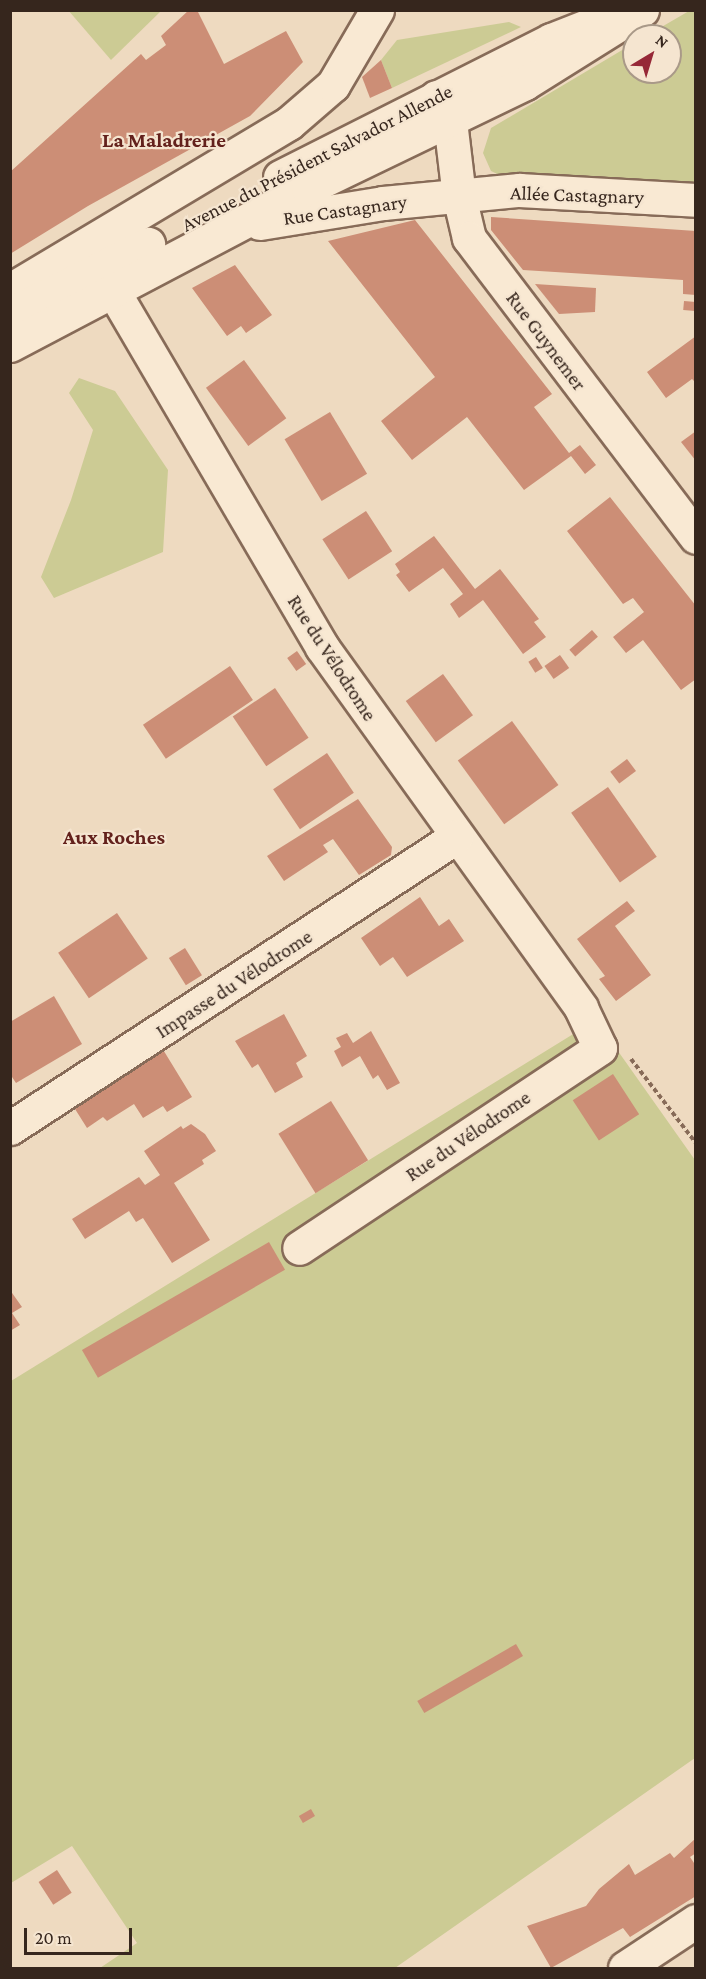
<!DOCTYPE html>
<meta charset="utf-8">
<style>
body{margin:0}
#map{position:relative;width:706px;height:1979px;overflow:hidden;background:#eedac0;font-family:"Crimson Pro",serif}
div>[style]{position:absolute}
.green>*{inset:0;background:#cccb94}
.building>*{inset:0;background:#cc8e76;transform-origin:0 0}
.path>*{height:4px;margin-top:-2px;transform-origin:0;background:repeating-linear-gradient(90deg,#876b58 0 4.5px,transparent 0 7.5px)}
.roads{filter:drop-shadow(2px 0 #876b58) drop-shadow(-2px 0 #876b58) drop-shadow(0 2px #876b58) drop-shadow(0 -2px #876b58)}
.minor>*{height:33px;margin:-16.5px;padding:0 16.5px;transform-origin:16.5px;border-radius:16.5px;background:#f9e9d3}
.tertiary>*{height:33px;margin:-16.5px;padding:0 16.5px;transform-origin:16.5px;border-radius:16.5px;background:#f9e9d3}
.secondary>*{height:33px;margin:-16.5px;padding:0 16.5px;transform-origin:16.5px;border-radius:16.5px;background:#f9e9d3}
span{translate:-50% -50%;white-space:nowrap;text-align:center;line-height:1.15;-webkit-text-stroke:4.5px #f5e5d0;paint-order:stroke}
.street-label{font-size:20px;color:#36261d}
.neighbourhood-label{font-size:21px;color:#63211c;font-weight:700}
.frame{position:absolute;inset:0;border:12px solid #36261d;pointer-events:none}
.north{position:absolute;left:622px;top:24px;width:60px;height:60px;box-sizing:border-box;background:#f5e5d0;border:2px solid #a99988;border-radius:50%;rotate:38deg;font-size:16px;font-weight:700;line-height:24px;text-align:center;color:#36261d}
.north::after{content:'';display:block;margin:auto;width:21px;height:27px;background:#962837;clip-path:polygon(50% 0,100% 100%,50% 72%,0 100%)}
.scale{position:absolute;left:24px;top:1928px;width:108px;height:27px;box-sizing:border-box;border:3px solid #36261d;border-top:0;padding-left:8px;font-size:18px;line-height:21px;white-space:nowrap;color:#36261d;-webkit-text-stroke:4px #f5e5d0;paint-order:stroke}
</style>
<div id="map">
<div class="green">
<i style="clip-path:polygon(68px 10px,161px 10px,161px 11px,111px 60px)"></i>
<i style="clip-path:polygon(689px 11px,695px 11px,695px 189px,514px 182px,491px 171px,483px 153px,491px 128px,634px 43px,634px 72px,670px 72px,670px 36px,646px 36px)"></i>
<i style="clip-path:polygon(509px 22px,521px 27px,392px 88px,381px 60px,397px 40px)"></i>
<i style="clip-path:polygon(79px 378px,115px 391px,168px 470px,163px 552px,54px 598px,41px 577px,71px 500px,93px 430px,69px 393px)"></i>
<i style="clip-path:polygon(596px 1020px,695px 1160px,695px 1758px,395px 1968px,100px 1968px,137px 1943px,72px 1846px,11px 1883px,11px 1381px)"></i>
</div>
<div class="building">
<i style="clip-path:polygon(189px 10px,197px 10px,224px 64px,286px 31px,303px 62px,250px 116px,88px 206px,10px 254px,10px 172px,141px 54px,146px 60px,166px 45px,161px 36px)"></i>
<i style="clip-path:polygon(381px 60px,392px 88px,370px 98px,362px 77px)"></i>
<i style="clip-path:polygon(491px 217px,696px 231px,696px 295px,683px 294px,683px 280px,523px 270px,491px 230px)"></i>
<i style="clip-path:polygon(415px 220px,552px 394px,534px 407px,569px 453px,580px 445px,596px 465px,585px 474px,571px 456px,524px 490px,467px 417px,412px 460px,381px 421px,435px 377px,328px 241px)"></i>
<i style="clip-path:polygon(235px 265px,272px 315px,246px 333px,241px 326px,227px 336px,192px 288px)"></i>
<i style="clip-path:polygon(535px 284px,596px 288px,595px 312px,559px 314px)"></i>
<i style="left:684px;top:301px;width:12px;height:9px;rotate:5deg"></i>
<i style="clip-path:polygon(696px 336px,696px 383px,692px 379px,666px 398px,647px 372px)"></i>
<i style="left:244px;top:360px;width:72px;height:47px;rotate:54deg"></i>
<i style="left:330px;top:412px;width:72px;height:53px;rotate:59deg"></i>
<i style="clip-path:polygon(696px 431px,696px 461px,681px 442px)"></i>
<i style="clip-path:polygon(610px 497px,696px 606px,696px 679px,681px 690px,643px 640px,626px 653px,613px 637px,644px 612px,633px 598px,623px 604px,567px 531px)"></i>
<i style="left:366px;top:511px;width:48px;height:52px;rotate:57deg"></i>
<i style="clip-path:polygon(434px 536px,475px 589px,500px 569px,539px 619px,534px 622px,546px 637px,523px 654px,483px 600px,459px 618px,450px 604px,463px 594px,443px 568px,409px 592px,396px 575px,400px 572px,395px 564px)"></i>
<i style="left:592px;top:630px;width:9px;height:30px;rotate:49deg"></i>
<i style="left:297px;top:651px;width:16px;height:12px;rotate:55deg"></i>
<i style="left:560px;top:655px;width:16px;height:19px;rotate:55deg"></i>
<i style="left:536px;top:657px;width:13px;height:9px;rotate:58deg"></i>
<i style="left:230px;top:666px;width:41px;height:105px;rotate:56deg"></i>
<i style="left:443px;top:674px;width:51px;height:46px;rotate:54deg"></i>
<i style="left:275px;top:688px;width:60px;height:51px;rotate:56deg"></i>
<i style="left:512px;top:721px;width:79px;height:67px;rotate:54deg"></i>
<i style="left:327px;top:753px;width:48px;height:65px;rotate:56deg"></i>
<i style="left:627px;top:759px;width:15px;height:21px;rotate:53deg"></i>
<i style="left:608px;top:787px;width:85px;height:45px;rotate:55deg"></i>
<i style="clip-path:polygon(358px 799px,392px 847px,391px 855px,359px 875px,333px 839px,323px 845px,328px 852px,284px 881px,267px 856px)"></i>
<i style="clip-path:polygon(420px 897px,439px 926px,449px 919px,464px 941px,407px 977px,393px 957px,380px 966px,361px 938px)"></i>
<i style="clip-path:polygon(627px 901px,635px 911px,615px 926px,651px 975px,616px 1001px,599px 979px,605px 976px,577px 939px)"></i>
<i style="left:117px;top:913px;width:55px;height:71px;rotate:56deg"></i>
<i style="left:185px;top:948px;width:32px;height:19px;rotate:58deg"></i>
<i style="clip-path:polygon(54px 996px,82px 1044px,16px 1083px,10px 1074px,10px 1022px)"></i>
<i style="clip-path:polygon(284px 1014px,307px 1056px,296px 1063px,303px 1077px,275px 1093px,258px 1064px,252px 1068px,235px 1041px)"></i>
<i style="clip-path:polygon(371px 1031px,400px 1083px,387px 1090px,378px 1075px,373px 1079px,360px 1056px,342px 1067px,334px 1051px,341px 1047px,336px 1038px,347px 1033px,353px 1043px)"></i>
<i style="clip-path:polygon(159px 1043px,192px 1097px,167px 1112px,163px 1106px,143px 1118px,134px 1104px,107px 1121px,103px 1117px,87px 1128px,70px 1101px)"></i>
<i style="left:613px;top:1074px;width:48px;height:48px;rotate:57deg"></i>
<i style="left:331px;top:1101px;width:70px;height:62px;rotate:58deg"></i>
<i style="clip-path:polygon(191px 1124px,205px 1134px,216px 1151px,202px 1160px,204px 1164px,174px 1183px,210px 1240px,172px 1263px,143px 1218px,136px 1222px,129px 1211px,85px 1239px,72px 1219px,139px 1177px,145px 1185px,160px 1175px,144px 1151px,181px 1126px,183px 1129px)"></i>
<i style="left:269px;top:1242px;width:32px;height:216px;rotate:60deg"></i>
<i style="clip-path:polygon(10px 1290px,22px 1307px,12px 1313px,20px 1325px,10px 1331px)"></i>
<i style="left:516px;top:1644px;width:14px;height:114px;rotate:60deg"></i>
<i style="left:311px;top:1809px;width:8px;height:14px;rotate:60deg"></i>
<i style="clip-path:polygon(696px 1838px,696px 1853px,690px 1857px,696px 1866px,696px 1896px,630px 1937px,623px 1928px,551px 1968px,527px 1926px,586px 1906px,599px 1889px,629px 1864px,635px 1875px,670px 1853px,674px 1858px)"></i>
<i style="left:57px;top:1870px;width:27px;height:22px;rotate:57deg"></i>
</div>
<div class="path">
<i style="left:631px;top:1059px;width:106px;rotate:52.3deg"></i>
</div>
<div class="roads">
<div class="minor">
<i style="left:436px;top:97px;width:28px;rotate:60deg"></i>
<i style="left:450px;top:121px;width:76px;rotate:83.2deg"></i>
<i style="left:459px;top:196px;width:43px;rotate:76.6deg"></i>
<i style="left:469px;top:238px;width:375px;rotate:52.8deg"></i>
<i style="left:112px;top:289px;width:415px;rotate:59.6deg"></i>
<i style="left:322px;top:647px;width:444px;rotate:54.3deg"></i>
<i style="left:581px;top:1008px;width:44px;rotate:64.6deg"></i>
<i style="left:600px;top:1048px;width:361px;rotate:146.4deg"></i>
<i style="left:10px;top:1128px;width:533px;rotate:-33.12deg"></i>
</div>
<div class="tertiary">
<i style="left:625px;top:1968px;width:85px;rotate:-33.5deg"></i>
</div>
<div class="secondary">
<i style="left:280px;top:177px;width:304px;rotate:-26.8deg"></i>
<i style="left:551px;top:40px;width:49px;rotate:-21.4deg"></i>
<i style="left:260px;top:223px;width:125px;rotate:-9.2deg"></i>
<i style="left:383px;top:203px;width:137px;rotate:-5.5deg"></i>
<i style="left:519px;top:190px;width:177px;rotate:3.2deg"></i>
<i style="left:10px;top:290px;width:325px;rotate:-30.9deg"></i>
<i style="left:289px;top:123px;width:58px;rotate:-40.8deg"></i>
<i style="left:333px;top:85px;width:87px;rotate:-59.6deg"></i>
<i style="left:10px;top:314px;width:155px;rotate:-26.9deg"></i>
<i style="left:10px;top:345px;width:337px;rotate:-27.8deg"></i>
<i style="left:308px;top:188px;width:241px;rotate:-25.8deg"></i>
<i style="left:525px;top:83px;width:138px;rotate:-32deg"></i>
</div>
</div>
<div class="street-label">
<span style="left:317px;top:158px;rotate:-27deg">Avenue du Président Salvador Allende</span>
<span style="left:577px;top:195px;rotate:2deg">Allée Castagnary</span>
<span style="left:345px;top:210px;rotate:-8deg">Rue Castagnary</span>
<span style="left:546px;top:341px;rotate:53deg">Rue Guynemer</span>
<span style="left:332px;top:658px;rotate:57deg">Rue du Vélodrome</span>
<span style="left:234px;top:984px;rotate:-33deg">Impasse du Vélodrome</span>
<span style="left:468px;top:1136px;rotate:-34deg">Rue du Vélodrome</span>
</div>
<div class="neighbourhood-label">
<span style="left:164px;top:140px">La Maladrerie</span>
<span style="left:114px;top:837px">Aux Roches</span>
</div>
<div class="frame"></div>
<div class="north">N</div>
<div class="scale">20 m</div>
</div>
